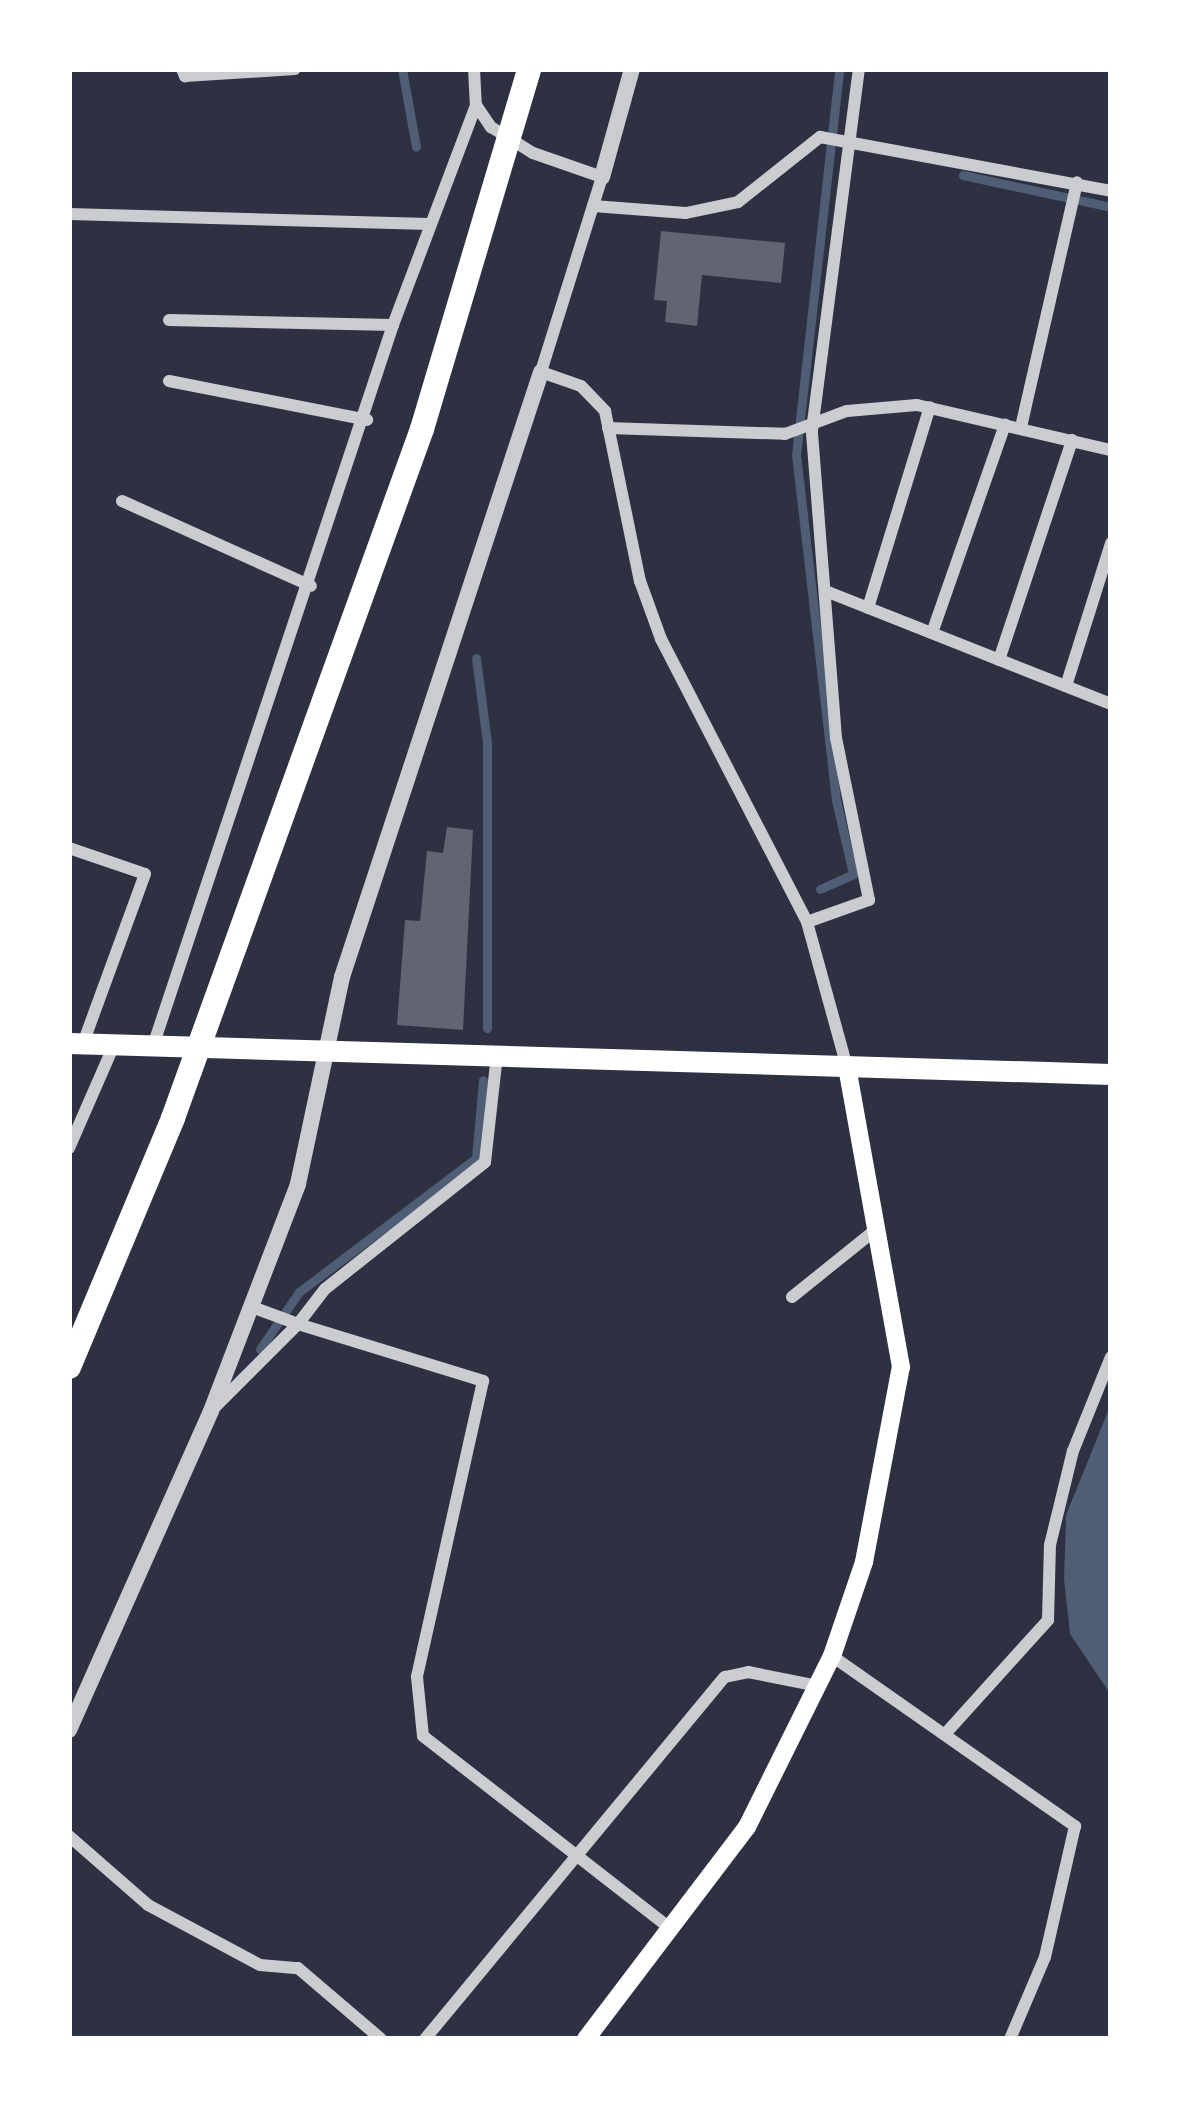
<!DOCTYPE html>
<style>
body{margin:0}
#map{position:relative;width:1180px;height:2108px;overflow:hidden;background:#2d3142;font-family:Figtree,sans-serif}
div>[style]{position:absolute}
.water>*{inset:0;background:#4f5d75}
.stream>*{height:9px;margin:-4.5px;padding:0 4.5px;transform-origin:4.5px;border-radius:4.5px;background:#4f5d75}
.building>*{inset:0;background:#626471}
.minor>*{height:12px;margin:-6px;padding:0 6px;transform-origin:6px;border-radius:6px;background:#caccd0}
.tertiary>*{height:16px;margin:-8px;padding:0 8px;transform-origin:8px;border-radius:8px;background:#caccd0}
.secondary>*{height:18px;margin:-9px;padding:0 9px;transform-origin:9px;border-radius:9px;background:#fff}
.primary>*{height:21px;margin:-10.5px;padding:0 10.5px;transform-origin:10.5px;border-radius:10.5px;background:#fff}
.motorway>*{height:24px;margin:-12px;padding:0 12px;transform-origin:12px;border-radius:12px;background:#fff}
span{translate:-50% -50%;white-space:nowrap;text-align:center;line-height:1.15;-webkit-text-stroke:9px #fff;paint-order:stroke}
.frame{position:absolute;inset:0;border:72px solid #fff;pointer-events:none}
</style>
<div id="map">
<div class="water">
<i style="clip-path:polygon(1111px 1404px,1111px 1695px,1070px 1634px,1064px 1579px,1066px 1515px)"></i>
</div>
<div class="stream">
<i style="left:402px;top:69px;width:79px;rotate:79.8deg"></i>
<i style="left:963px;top:175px;width:151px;rotate:12.2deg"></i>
<i style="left:476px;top:658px;width:86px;rotate:82.6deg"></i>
<i style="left:487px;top:743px;width:285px;rotate:90deg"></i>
<i style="left:820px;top:889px;width:36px;rotate:-24deg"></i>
<i style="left:853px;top:874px;width:76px;rotate:-102.9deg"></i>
<i style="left:836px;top:800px;width:347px;rotate:-96.6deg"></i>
<i style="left:796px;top:455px;width:388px;rotate:-83.6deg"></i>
<i style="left:260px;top:1349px;width:69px;rotate:-55.6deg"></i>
<i style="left:299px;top:1292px;width:222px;rotate:-37.1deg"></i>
<i style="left:476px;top:1158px;width:78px;rotate:-84.9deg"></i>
</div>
<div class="building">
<i style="clip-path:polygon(661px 231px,785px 243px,781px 283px,702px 275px,697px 326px,665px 322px,667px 301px,654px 300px)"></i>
<i style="clip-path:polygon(447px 827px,473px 830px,463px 1030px,397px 1025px,405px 920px,420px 921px,427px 851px,443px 853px)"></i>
</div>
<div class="minor">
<i style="left:182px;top:69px;width:8px;rotate:67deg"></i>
<i style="left:185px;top:76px;width:110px;rotate:-3.6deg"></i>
<i style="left:474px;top:69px;width:36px;rotate:87deg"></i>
<i style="left:476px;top:105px;width:27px;rotate:56deg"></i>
<i style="left:491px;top:127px;width:49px;rotate:31.8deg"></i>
<i style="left:533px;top:153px;width:73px;rotate:19.2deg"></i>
<i style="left:602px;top:177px;width:204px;rotate:107.4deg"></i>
<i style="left:541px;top:372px;width:42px;rotate:19.3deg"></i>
<i style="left:581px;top:386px;width:35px;rotate:46deg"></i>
<i style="left:605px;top:411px;width:174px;rotate:78.4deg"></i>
<i style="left:640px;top:581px;width:62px;rotate:70.1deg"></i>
<i style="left:661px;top:639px;width:318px;rotate:62.7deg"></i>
<i style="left:807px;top:922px;width:150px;rotate:74.6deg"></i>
<i style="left:593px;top:206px;width:93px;rotate:4.3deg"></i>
<i style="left:686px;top:213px;width:53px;rotate:-11.9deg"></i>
<i style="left:738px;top:202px;width:105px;rotate:-38.4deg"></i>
<i style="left:820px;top:137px;width:296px;rotate:10.5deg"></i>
<i style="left:69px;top:214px;width:360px;rotate:1.6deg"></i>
<i style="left:169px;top:320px;width:224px;rotate:1.3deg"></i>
<i style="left:169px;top:381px;width:202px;rotate:11.1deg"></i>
<i style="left:1021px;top:427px;width:251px;rotate:-77.1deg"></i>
<i style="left:608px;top:428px;width:177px;rotate:1.9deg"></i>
<i style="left:785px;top:434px;width:66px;rotate:-20.4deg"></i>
<i style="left:847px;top:411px;width:70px;rotate:-4.9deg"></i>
<i style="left:917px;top:405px;width:199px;rotate:13.1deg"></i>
<i style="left:122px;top:501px;width:207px;rotate:24.2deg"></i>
<i style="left:828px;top:592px;width:304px;rotate:21.6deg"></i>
<i style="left:868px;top:608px;width:210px;rotate:-72.9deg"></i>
<i style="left:932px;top:633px;width:221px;rotate:-70.7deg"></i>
<i style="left:999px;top:660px;width:232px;rotate:-71.6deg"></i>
<i style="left:1066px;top:686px;width:150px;rotate:-72.5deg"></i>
<i style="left:69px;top:848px;width:80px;rotate:18.9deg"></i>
<i style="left:145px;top:874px;width:180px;rotate:110.1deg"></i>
<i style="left:807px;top:922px;width:66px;rotate:-19.5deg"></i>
<i style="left:869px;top:900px;width:165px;rotate:-101.5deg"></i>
<i style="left:836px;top:738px;width:309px;rotate:-94.5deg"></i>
<i style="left:812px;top:430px;width:364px;rotate:-82.6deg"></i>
<i style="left:153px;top:1046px;width:760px;rotate:-71.59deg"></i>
<i style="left:393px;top:325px;width:235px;rotate:-69.3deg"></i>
<i style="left:69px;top:1148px;width:112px;rotate:-66.4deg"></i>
<i style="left:792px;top:1297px;width:105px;rotate:-38.8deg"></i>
<i style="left:252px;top:1307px;width:49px;rotate:20.3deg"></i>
<i style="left:298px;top:1324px;width:44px;rotate:-52.4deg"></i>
<i style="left:325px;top:1289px;width:204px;rotate:-38.4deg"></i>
<i style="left:485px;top:1162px;width:108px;rotate:-83.6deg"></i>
<i style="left:212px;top:1410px;width:122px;rotate:-45deg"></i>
<i style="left:298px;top:1324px;width:194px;rotate:17.1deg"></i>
<i style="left:483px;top:1381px;width:303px;rotate:102.6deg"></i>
<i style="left:417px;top:1677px;width:59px;rotate:84.2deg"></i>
<i style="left:423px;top:1736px;width:311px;rotate:37.9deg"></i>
<i style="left:832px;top:1656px;width:297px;rotate:35deg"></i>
<i style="left:1075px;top:1826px;width:134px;rotate:102.9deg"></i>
<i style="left:1045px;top:1957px;width:89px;rotate:113.1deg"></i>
<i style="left:946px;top:1733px;width:152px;rotate:-47.9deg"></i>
<i style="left:1048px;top:1620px;width:75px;rotate:-88.5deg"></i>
<i style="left:1050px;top:1545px;width:97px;rotate:-76.3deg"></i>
<i style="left:1073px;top:1451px;width:101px;rotate:-68deg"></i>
<i style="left:69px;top:1836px;width:105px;rotate:41.1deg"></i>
<i style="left:148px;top:1905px;width:127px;rotate:28.2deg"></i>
<i style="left:260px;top:1965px;width:38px;rotate:5deg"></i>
<i style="left:298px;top:1968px;width:109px;rotate:40.5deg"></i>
<i style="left:425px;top:2039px;width:470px;rotate:-50.4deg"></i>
<i style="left:725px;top:1677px;width:24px;rotate:-12deg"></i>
<i style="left:748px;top:1672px;width:71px;rotate:11.3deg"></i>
</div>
<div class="tertiary">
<i style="left:602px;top:177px;width:112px;rotate:-74.5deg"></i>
<i style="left:69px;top:1730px;width:349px;rotate:-66deg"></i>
<i style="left:211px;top:1411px;width:243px;rotate:-69deg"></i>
<i style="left:298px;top:1184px;width:212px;rotate:-78deg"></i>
<i style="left:342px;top:977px;width:637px;rotate:-71.79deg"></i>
</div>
<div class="secondary">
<i style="left:586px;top:2039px;width:266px;rotate:-52.8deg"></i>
<i style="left:747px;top:1827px;width:191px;rotate:-63.6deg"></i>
<i style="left:832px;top:1656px;width:99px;rotate:-71.2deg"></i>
<i style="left:864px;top:1562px;width:198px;rotate:-79.3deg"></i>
<i style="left:901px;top:1367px;width:305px;rotate:-100.2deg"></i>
</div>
<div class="primary">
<i style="left:69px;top:1043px;width:1042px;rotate:1.7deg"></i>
</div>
<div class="motorway">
<i style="left:69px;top:1367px;width:270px;rotate:-67.3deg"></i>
<i style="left:173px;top:1118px;width:733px;rotate:-70.13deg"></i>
<i style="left:422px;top:429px;width:376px;rotate:-73.4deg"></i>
</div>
<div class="frame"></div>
</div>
